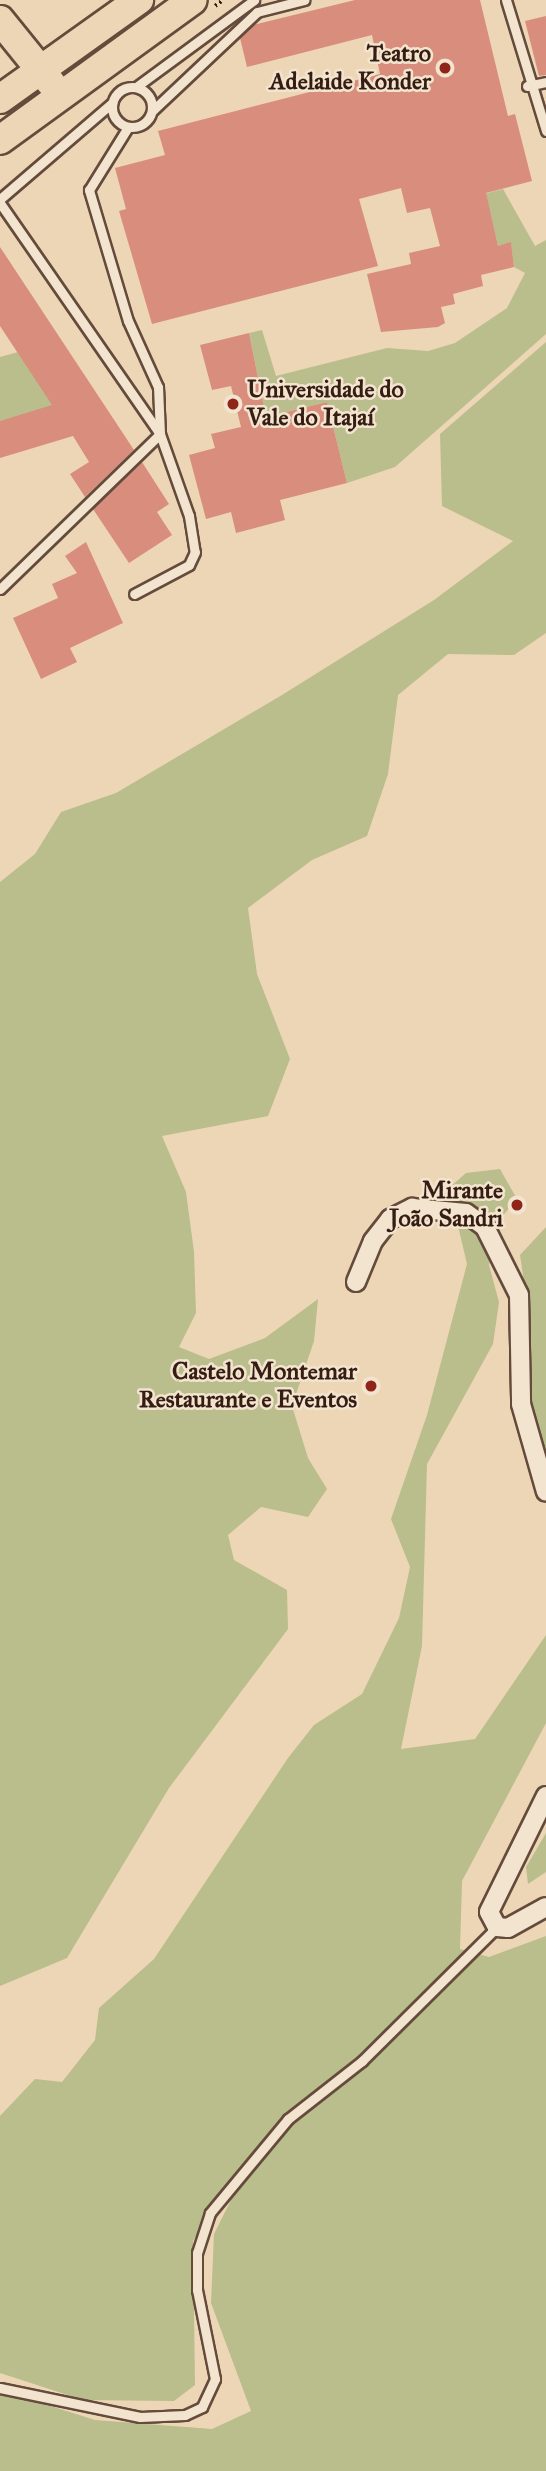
<!DOCTYPE html>
<meta charset="utf-8">
<style>
body{margin:0}
#map{position:relative;width:546px;height:2471px;overflow:hidden;background:#edd6b5;font-family:"IM FELL Great Primer",serif}
div>[style]{position:absolute}
.green>*{inset:0;background:#babd8c}
.building>*{inset:0;background:#d98d7c}
.path>*{height:3.5px;margin-top:-1.75px;transform-origin:0;background:repeating-linear-gradient(90deg,#361d13 0 2px,transparent 0 5.5px)}
.roads{filter:drop-shadow(2px 0 #644b3c) drop-shadow(-2px 0 #644b3c) drop-shadow(0 2px #644b3c) drop-shadow(0 -2px #644b3c)}
.lane>*{height:9px;margin:-4.5px;padding:0 4.5px;transform-origin:4.5px;border-radius:4.5px;background:#f3e4cf}
.lane>.ring{margin:-4.5px;padding:0;box-sizing:content-box;background:none;border:9px solid #f3e4cf;border-radius:50%}
.street>*{height:18px;margin:-9px;padding:0 9px;transform-origin:9px;border-radius:9px;background:#f3e4cf}
.primary>*{height:28px;margin:-14px;padding:0 14px;transform-origin:14px;border-radius:14px;background:#edd6b5}
.dots>*{width:19px;height:19px;translate:-50% -50%;box-sizing:border-box;border:4px solid #f3e4cf;border-radius:50%}
span{translate:-50% -50%;white-space:nowrap;text-align:center;line-height:1.15;-webkit-text-stroke:5px #f3e4cf;paint-order:stroke}
.poi-label{font-size:24px;color:#361d13;font-weight:700}
.right{translate:-100% -50%;text-align:right}
.left{translate:0 -50%;text-align:left}
</style>
<div id="map">
<div class="green">
<i style="clip-path:polygon(503px 189px,535px 246px,546px 240px,546px 334px,395px 467px,347px 483px,327px 402px,266px 417px,249px 333px,262px 330px,276px 376px,387px 348px,428px 351px,455px 343px,507px 308px,525px 273px,514px 267px,511px 243px,498px 246px,490px 212px,431px 208px)"></i>
<i style="clip-path:polygon(546px 342px,546px 633px,514px 655px,448px 654px,398px 695px,388px 774px,367px 836px,312px 860px,248px 908px,257px 974px,290px 1059px,268px 1116px,162px 1136px,186px 1192px,194px 1252px,196px 1313px,179px 1347px,209px 1359px,265px 1338px,318px 1299px,314px 1341px,292px 1406px,308px 1458px,327px 1489px,308px 1517px,261px 1507px,228px 1535px,234px 1560px,287px 1590px,288px 1629px,169px 1788px,67px 1958px,0 1986px,0 882px,35px 854px,61px 812px,116px 793px,282px 695px,434px 600px,513px 541px,442px 506px,440px 434px)"></i>
<i style="clip-path:polygon(18px 352px,56px 410px,0 421px,0 357px)"></i>
<i style="clip-path:polygon(500px 1169px,517px 1199px,500px 1219px,489px 1265px,499px 1302px,493px 1344px,427px 1464px,422px 1646px,401px 1749px,475px 1739px,546px 1635px,546px 1723px,462px 1881px,460px 1949px,489px 1957px,546px 1936px,546px 2471px,0 2471px,0 2390px,95px 2420px,212px 2429px,251px 2411px,211px 2303px,214px 2234px,234px 2194px,230px 2181px,193px 2241px,195px 2385px,174px 2401px,83px 2400px,0 2373px,0 2116px,35px 2079px,62px 2082px,95px 2040px,99px 2008px,154px 1959px,288px 1758px,314px 1725px,362px 1694px,399px 1618px,410px 1567px,391px 1519px,427px 1415px,467px 1264px,449px 1188px,466px 1173px)"></i>
<i style="clip-path:polygon(546px 1227px,546px 1461px,529px 1412px,530px 1322px,520px 1255px)"></i>
<i style="clip-path:polygon(546px 1833px,546px 1872px,528px 1884px,526px 1867px)"></i>
</div>
<div class="building">
<i style="clip-path:polygon(355px 0,480px 0,508px 116px,515px 114px,532px 181px,486px 193px,498px 246px,511px 242px,514px 267px,481px 275px,483px 286px,453px 294px,455px 304px,441px 307px,445px 323px,438px 327px,381px 332px,367px 274px,411px 264px,409px 253px,440px 246px,430px 208px,407px 213px,401px 188px,359px 199px,378px 266px,152px 324px,119px 211px,126px 209px,115px 168px,165px 155px,158px 131px,380px 74px,372px 35px,247px 67px,240px 38px,253px 25px)"></i>
<i style="clip-path:polygon(546px 16px,546px 75px,539px 76px,525px 21px)"></i>
<i style="clip-path:polygon(0 247px,134px 450px,85px 497px,70px 474px,89px 462px,73px 436px,0 458px,0 421px,52px 405px,0 326px)"></i>
<i style="clip-path:polygon(249px 333px,266px 417px,327px 402px,347px 483px,280px 500px,285px 520px,236px 533px,231px 512px,206px 519px,189px 455px,215px 448px,211px 434px,241px 427px,231px 386px,212px 390px,200px 345px)"></i>
<i style="clip-path:polygon(142px 462px,169px 504px,157px 512px,172px 535px,129px 563px,93px 509px)"></i>
<i style="clip-path:polygon(86px 542px,123px 623px,70px 648px,77px 662px,41px 679px,13px 618px,58px 598px,52px 584px,77px 573px,65px 556px)"></i>
</div>
<div class="path">
<i style="left:215px;top:6px;width:10px;rotate:-37deg"></i>
</div>
<div class="roads">
<div class="lane">
<i style="left:506px;top:0;width:137px;rotate:73deg"></i>
<i style="left:527px;top:86px;width:19px;rotate:-12deg"></i>
<i style="left:136px;top:87px;width:147px;rotate:-36.4deg"></i>
<i class="ring" style="left:112px;top:87px;width:31px;height:31px"></i>
<i style="left:152px;top:111px;width:144px;rotate:-43.3deg"></i>
<i style="left:257px;top:12px;width:49px;rotate:-14.3deg"></i>
<i style="left:0;top:199px;width:148px;rotate:-40.6deg"></i>
<i style="left:0;top:203px;width:281px;rotate:55.3deg"></i>
<i style="left:160px;top:434px;width:87px;rotate:70.5deg"></i>
<i style="left:189px;top:516px;width:36px;rotate:81deg"></i>
<i style="left:195px;top:552px;width:14px;rotate:115deg"></i>
<i style="left:189px;top:565px;width:62px;rotate:152.2deg"></i>
<i style="left:0;top:589px;width:223px;rotate:-44.1deg"></i>
<i style="left:160px;top:434px;width:47px;rotate:-92.4deg"></i>
<i style="left:158px;top:387px;width:72px;rotate:-114.4deg"></i>
<i style="left:128px;top:321px;width:137px;rotate:-106.6deg"></i>
<i style="left:89px;top:190px;width:74px;rotate:-58.2deg"></i>
<i style="left:0;top:2388px;width:143px;rotate:11.7deg"></i>
<i style="left:140px;top:2417px;width:45px;rotate:-2.5deg"></i>
<i style="left:185px;top:2415px;width:19px;rotate:-25deg"></i>
<i style="left:202px;top:2407px;width:31px;rotate:-65deg"></i>
<i style="left:215px;top:2379px;width:91px;rotate:-101.4deg"></i>
<i style="left:197px;top:2290px;width:37px;rotate:-90deg"></i>
<i style="left:197px;top:2253px;width:42px;rotate:-72deg"></i>
<i style="left:210px;top:2213px;width:122px;rotate:-50.3deg"></i>
<i style="left:288px;top:2119px;width:94px;rotate:-38.1deg"></i>
<i style="left:362px;top:2061px;width:190px;rotate:-44.8deg"></i>
</div>
<div class="street">
<i style="left:356px;top:1282px;width:44px;rotate:-67.5deg"></i>
<i style="left:373px;top:1241px;width:28px;rotate:-52deg"></i>
<i style="left:390px;top:1219px;width:25px;rotate:-27deg"></i>
<i style="left:412px;top:1208px;width:54px;rotate:5.3deg"></i>
<i style="left:466px;top:1213px;width:24px;rotate:36deg"></i>
<i style="left:485px;top:1227px;width:76px;rotate:63.4deg"></i>
<i style="left:519px;top:1295px;width:109px;rotate:88.9deg"></i>
<i style="left:521px;top:1404px;width:91px;rotate:74.1deg"></i>
<i style="left:546px;top:1796px;width:129px;rotate:116.2deg"></i>
<i style="left:489px;top:1912px;width:17px;rotate:62deg"></i>
<i style="left:497px;top:1927px;width:11px;rotate:5deg"></i>
<i style="left:508px;top:1928px;width:43px;rotate:-28.9deg"></i>
</div>
<div class="primary">
<i style="left:0;top:20px;width:81px;rotate:51deg"></i>
<i style="left:0;top:99px;width:171px;rotate:-35.5deg"></i>
<i style="left:0;top:140px;width:238px;rotate:-36deg"></i>
</div>
</div>
<div class="dots">
<i style="left:445px;top:68px;background:#8f2418"></i>
<i style="left:233px;top:404px;background:#8f2418"></i>
<i style="left:517px;top:1205px;background:#8f2418"></i>
<i style="left:371px;top:1386px;background:#8f2418"></i>
</div>
<div class="poi-label">
<span class="right" style="left:431px;top:68px">Teatro<br>Adelaide Konder</span>
<span class="left" style="left:247px;top:404px">Universidade do<br>Vale do Itajaí</span>
<span class="right" style="left:503px;top:1205px">Mirante<br>João Sandri</span>
<span class="right" style="left:357px;top:1386px">Castelo Montemar<br>Restaurante e Eventos</span>
</div>
</div>
